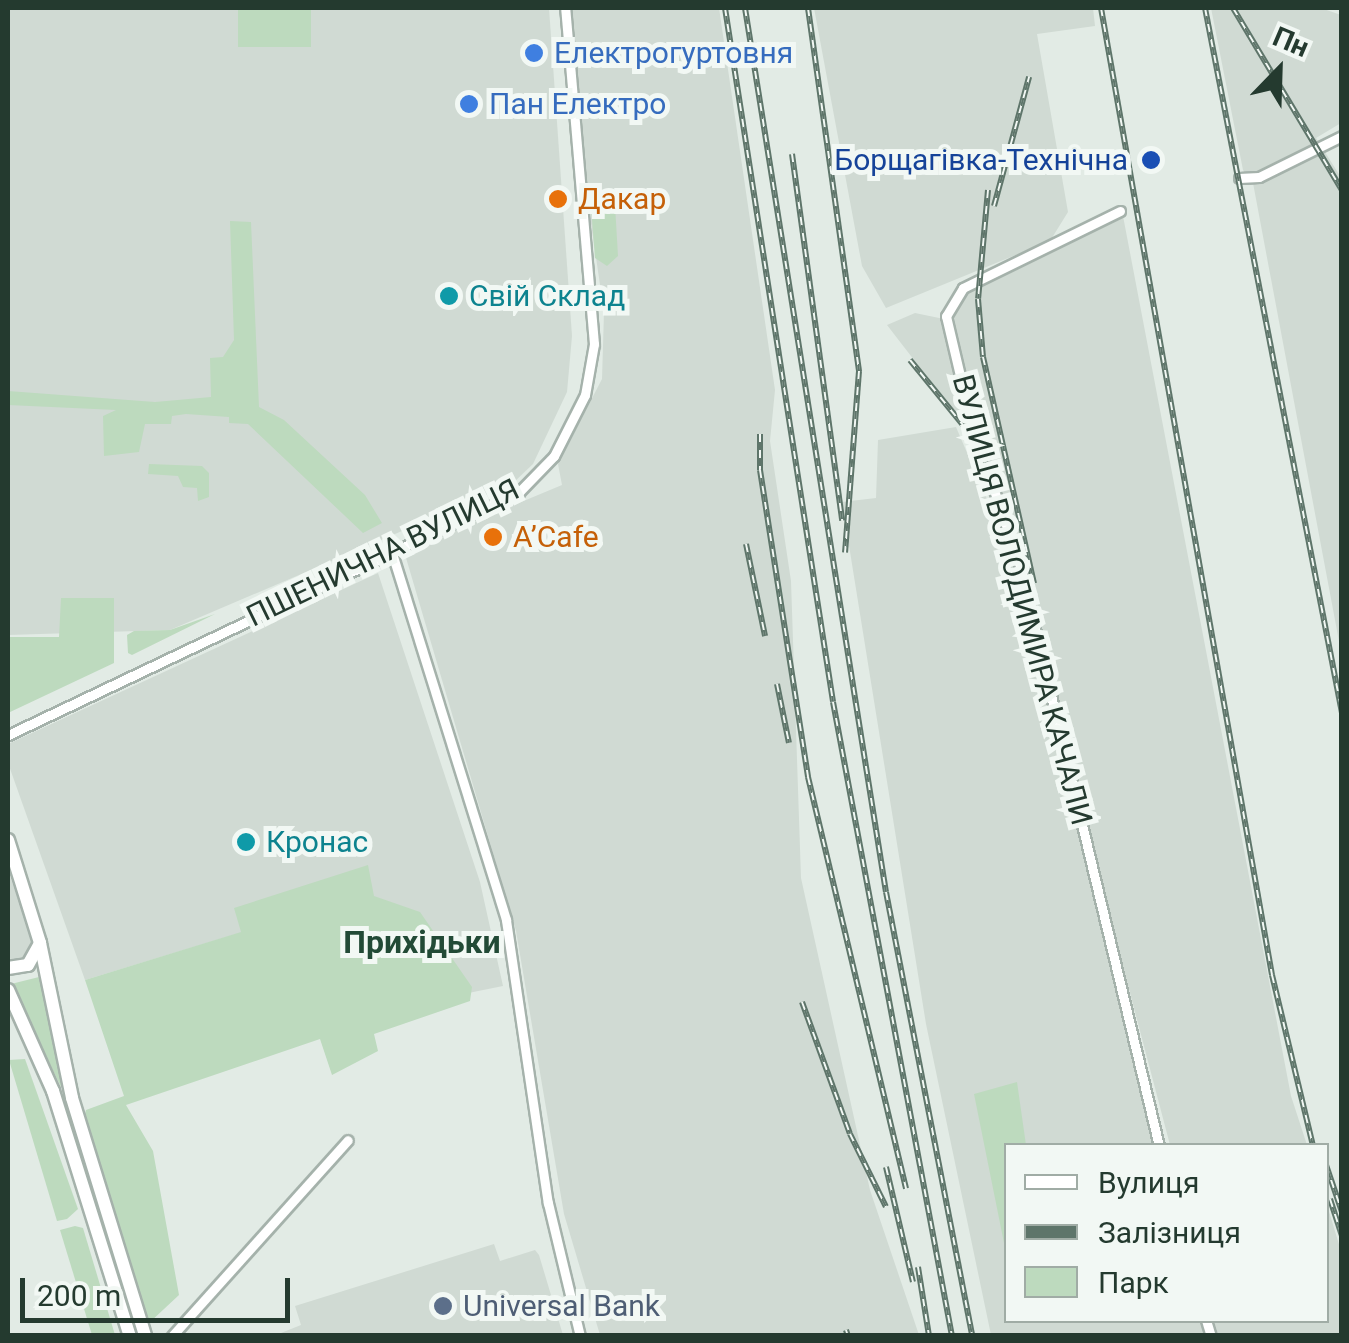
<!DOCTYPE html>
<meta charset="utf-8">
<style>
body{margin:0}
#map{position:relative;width:1349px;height:1343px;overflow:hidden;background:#e2ebe5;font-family:Roboto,sans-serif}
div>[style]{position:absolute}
.built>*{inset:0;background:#d0dad3}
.green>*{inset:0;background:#bddabe;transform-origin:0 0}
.roads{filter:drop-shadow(2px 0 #a5b2ab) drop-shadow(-2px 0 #a5b2ab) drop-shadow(0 2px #a5b2ab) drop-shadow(0 -2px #a5b2ab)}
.minor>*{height:9px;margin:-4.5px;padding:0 4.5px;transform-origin:4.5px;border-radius:4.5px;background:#fff}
.secondary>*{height:12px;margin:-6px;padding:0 6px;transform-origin:6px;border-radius:6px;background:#fff}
.rail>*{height:6px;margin-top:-3px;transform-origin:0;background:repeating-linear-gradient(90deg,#f2f8f4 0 8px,#5e756a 0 16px);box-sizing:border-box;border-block:2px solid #5e756a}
.dots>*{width:28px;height:28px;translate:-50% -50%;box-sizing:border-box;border:5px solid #f2f8f4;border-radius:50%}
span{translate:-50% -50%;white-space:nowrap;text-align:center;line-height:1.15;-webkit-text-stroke:10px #f2f8f4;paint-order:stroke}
.shop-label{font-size:30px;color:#366cbe}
.left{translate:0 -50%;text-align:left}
.transit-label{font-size:30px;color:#164399}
.right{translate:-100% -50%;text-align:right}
.food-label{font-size:30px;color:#c56008}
.culture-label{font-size:30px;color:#0d838f}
.street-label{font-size:30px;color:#243a2f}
.service-label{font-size:30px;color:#4e5e75}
.neighbourhood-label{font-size:32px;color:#224a36;font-weight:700}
.frame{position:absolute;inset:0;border:10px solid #243a2f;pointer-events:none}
.legend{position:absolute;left:1004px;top:1143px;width:325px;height:180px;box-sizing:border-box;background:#f2f8f4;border:2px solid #a0aca5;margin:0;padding:12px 18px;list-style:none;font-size:30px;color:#243a2f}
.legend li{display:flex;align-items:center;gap:20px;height:50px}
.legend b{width:50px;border:2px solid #a0aca5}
.north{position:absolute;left:1229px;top:20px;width:100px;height:100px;-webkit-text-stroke:8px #f2f8f4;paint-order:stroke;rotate:23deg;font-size:28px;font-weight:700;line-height:40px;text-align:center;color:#243a2f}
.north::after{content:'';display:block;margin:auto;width:35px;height:45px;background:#243a2f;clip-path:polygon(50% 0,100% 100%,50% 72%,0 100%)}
.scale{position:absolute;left:20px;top:1278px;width:270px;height:45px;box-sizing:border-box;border:5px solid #243a2f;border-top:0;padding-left:12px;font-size:30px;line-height:35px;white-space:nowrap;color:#243a2f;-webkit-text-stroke:8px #f2f8f4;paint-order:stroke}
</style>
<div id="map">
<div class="built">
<i style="clip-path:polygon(8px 8px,549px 8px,572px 336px,567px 392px,533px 464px,512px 484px,170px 630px,8px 635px)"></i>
<i style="clip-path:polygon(571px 8px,719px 8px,775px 390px,770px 441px,791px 581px,801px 878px,870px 1190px,919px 1335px,600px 1335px,564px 1214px,516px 931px,404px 551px,562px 485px,558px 464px,602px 379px,604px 312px,582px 162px)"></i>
<i style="clip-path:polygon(814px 8px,1093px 8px,1095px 26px,1037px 34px,1068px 212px,1050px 241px,886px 308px,862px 266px)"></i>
<i style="clip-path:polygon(1211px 8px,1321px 8px,1341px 15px,1341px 123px,1316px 138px,1342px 179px,1341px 652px,1253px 183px,1243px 170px)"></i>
<i style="clip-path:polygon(1123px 216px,1291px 1096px,1307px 1145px,1170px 1145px,989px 457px,887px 325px,915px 313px,944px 319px,963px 292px)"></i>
<i style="clip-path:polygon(956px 427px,1016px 567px,1153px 1145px,1006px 1146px,1006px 1320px,1200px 1321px,1204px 1335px,991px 1335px,926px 1024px,842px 502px,876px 498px,878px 440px)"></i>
<i style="clip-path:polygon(378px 573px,480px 882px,503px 986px,399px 1007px,368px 894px,85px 980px,8px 763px,8px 744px)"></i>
<i style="clip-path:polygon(8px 871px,34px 942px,28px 958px,18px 961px,8px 958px)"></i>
<i style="clip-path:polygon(1327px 1205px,1341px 1251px,1341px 1335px,1218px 1335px,1214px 1321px,1326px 1320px)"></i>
<i style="clip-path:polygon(494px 1244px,500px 1261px,535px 1250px,539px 1255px,563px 1335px,276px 1335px,301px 1325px,295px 1306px)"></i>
</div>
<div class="green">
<i style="left:238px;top:8px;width:73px;height:39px"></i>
<i style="clip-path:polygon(602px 197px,615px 205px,618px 256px,607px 266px,595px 258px,591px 207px)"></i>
<i style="clip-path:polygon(230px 221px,251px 222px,259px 407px,284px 420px,365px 495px,382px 523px,363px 533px,248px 424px,229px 423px,229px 417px,186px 414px,172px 416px,171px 424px,145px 424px,139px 452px,104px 456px,103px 416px,116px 410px,8px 405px,8px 391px,155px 402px,211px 397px,210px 358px,223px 357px,234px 340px)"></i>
<i style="clip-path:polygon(149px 464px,202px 466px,209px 473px,209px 497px,198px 501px,197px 488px,183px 487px,178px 476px,148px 474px)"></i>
<i style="clip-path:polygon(61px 598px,114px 598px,114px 663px,8px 713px,8px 637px,59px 637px)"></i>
<i style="clip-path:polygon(215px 614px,132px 655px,128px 653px,127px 635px,134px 631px,170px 630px)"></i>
<i style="clip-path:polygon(368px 865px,374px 896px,420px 912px,472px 987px,470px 1001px,374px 1034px,378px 1051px,332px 1075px,320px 1039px,126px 1105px,153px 1151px,179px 1295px,149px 1323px,84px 1117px,86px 1110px,124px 1096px,85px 980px,241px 932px,234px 908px)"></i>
<i style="clip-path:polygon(43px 976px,62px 1085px,61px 1087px,11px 984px)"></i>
<i style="clip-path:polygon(25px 1059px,78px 1209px,67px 1219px,57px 1221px,9px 1060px)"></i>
<i style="clip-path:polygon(1017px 1082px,1026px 1145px,1006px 1146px,1006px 1253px,974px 1094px)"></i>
<i style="clip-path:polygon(75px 1226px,83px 1228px,115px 1335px,92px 1335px,60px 1230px)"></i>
</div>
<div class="roads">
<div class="minor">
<i style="left:1239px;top:178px;width:20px;rotate:-3deg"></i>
<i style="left:1259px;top:177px;width:93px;rotate:-26.3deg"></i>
<i style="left:1120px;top:211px;width:175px;rotate:153.9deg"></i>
<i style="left:963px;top:288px;width:33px;rotate:121deg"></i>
<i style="left:946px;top:316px;width:110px;rotate:76.8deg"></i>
<i style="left:971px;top:423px;width:151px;rotate:71.1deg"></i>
<i style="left:1020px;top:566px;width:596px;rotate:76.52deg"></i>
<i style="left:391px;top:550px;width:387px;rotate:72.7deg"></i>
<i style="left:506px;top:920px;width:286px;rotate:81.6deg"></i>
<i style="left:548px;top:1203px;width:137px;rotate:76.5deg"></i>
<i style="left:8px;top:735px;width:566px;rotate:-25.43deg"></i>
<i style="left:519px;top:492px;width:50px;rotate:-45.8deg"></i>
<i style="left:554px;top:456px;width:68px;rotate:-63.1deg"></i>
<i style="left:585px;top:395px;width:52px;rotate:-80deg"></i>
<i style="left:594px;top:344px;width:337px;rotate:-94.9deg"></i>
<i style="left:1206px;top:1320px;width:17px;rotate:73deg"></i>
<i style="left:172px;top:1336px;width:263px;rotate:-48.1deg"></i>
</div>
<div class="secondary">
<i style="left:8px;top:840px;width:108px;rotate:72.7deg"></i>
<i style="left:40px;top:943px;width:158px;rotate:78.3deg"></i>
<i style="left:72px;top:1098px;width:249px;rotate:72.9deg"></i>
<i style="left:8px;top:968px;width:20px;rotate:-9deg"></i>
<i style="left:28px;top:965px;width:25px;rotate:-61deg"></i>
<i style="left:8px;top:990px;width:111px;rotate:66deg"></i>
<i style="left:53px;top:1091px;width:257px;rotate:72.6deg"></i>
</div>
</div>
<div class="rail">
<i style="left:725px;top:8px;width:702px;rotate:81.15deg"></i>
<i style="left:833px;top:702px;width:645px;rotate:79.37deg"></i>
<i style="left:745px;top:8px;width:895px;rotate:80.94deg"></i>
<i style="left:886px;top:892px;width:452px;rotate:79deg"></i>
<i style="left:808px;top:8px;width:367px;rotate:82deg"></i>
<i style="left:859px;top:371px;width:182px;rotate:94.4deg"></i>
<i style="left:1101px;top:8px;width:982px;rotate:79.97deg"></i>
<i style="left:1272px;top:975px;width:176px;rotate:76.5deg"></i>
<i style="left:1205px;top:8px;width:718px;rotate:79deg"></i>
<i style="left:1233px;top:8px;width:212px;rotate:59.1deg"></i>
<i style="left:792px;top:154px;width:370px;rotate:82.2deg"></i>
<i style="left:988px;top:190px;width:109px;rotate:95.2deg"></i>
<i style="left:978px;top:299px;width:58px;rotate:85.1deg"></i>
<i style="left:983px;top:357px;width:232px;rotate:77.3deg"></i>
<i style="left:994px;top:206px;width:134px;rotate:-74.8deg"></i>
<i style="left:910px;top:360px;width:84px;rotate:50.8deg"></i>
<i style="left:963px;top:425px;width:71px;rotate:58.8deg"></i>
<i style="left:760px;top:434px;width:36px;rotate:90deg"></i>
<i style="left:760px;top:470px;width:311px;rotate:81.1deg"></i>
<i style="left:808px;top:777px;width:423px;rotate:76.6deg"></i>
<i style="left:746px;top:544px;width:94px;rotate:78.3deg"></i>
<i style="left:777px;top:684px;width:60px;rotate:78.5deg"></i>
<i style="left:802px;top:1002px;width:140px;rotate:70deg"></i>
<i style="left:850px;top:1134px;width:81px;rotate:63.7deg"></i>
<i style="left:1326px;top:1165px;width:50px;rotate:71.2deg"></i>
<i style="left:886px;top:1167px;width:118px;rotate:76.8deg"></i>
<i style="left:1330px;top:1199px;width:39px;rotate:72deg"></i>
<i style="left:918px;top:1267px;width:70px;rotate:80.9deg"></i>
<i style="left:846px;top:1330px;width:6px;rotate:72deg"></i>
</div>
<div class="dots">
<i style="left:534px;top:53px;background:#3f7fe0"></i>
<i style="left:469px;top:104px;background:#3f7fe0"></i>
<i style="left:1151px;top:160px;background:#1a4fb4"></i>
<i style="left:558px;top:199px;background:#e8710a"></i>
<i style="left:449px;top:296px;background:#0f9aa8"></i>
<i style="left:493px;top:537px;background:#e8710a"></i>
<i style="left:246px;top:842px;background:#0f9aa8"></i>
<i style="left:443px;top:1306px;background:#5c6f8a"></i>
</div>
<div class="shop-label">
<span class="left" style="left:554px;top:53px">Електрогуртовня</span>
<span class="left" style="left:489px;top:104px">Пан Електро</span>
</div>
<div class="transit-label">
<span class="right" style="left:1128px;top:160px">Борщагівка-Технічна</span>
</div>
<div class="food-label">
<span class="left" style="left:578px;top:199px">Дакар</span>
<span class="left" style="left:513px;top:537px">A’Cafe</span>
</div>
<div class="culture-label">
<span class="left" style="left:469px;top:296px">Свій Склад</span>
<span class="left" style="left:266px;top:842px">Кронас</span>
</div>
<div class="street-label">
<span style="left:383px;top:553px;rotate:-26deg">ПШЕНИЧНА ВУЛИЦЯ</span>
<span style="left:1022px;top:600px;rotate:75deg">ВУЛИЦЯ ВОЛОДИМИРА КАЧАЛИ</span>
</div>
<div class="service-label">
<span class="left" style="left:463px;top:1306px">Universal Bank</span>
</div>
<div class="neighbourhood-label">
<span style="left:422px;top:942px">Прихідьки</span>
</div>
<div class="frame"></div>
<ul class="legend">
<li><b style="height:12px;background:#fff"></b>Вулиця</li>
<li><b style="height:12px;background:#5e756a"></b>Залізниця</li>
<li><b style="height:28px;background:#bddabe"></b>Парк</li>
</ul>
<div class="north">Пн</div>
<div class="scale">200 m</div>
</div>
